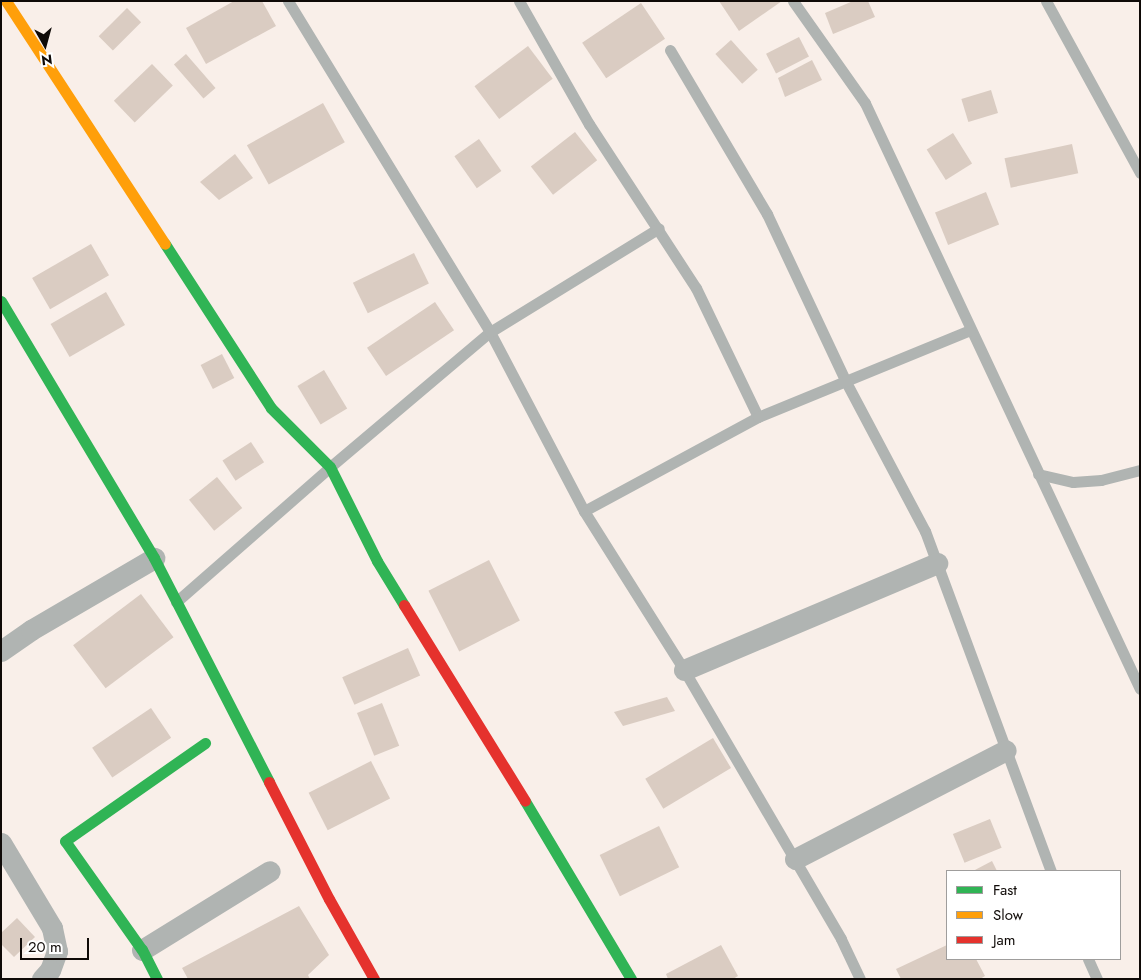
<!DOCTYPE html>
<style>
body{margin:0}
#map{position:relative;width:1141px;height:980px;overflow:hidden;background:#f9efe9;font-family:Jost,sans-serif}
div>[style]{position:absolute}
.building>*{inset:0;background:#daccc2;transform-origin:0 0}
.lane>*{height:11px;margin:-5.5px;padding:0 5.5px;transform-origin:5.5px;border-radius:5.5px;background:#b0b4b2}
.street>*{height:21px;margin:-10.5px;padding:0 10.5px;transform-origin:10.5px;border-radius:10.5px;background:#b0b4b2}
.fast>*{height:11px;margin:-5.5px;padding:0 5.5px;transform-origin:5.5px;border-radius:5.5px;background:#30b455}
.slow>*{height:11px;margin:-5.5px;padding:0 5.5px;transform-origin:5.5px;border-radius:5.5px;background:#ff9f0a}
.jam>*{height:11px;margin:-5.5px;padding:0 5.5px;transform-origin:5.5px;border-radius:5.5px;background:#e5322d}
span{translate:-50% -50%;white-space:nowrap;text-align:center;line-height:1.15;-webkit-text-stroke:4.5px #fff;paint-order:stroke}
.frame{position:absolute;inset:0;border:2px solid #0f0a07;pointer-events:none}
.legend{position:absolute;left:946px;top:870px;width:175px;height:90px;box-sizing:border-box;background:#fff;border:1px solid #9f9d9c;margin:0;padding:6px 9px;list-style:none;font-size:15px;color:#0f0a07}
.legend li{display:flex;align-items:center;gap:10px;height:25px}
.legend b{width:25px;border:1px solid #9f9d9c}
.north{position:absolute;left:20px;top:20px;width:50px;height:50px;-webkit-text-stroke:4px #fff;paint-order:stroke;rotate:173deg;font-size:14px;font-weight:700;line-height:20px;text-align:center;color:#0f0a07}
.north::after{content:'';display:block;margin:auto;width:18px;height:22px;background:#0f0a07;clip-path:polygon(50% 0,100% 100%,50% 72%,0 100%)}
.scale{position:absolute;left:20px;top:938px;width:69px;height:22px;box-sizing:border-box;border:2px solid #0f0a07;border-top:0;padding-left:6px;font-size:15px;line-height:18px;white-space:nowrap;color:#0f0a07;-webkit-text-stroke:4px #fff;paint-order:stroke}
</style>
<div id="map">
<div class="building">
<i style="clip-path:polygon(234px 1px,262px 1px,276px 26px,206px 64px,186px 28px)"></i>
<i style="clip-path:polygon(719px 1px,782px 1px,739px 31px)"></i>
<i style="clip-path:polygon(853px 1px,868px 1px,875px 17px,833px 34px,825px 13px)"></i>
<i style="left:641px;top:3px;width:43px;height:71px;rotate:56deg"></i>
<i style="left:127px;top:8px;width:20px;height:40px;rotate:45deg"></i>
<i style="left:799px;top:37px;width:22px;height:37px;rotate:63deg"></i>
<i style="left:731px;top:40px;width:40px;height:21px;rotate:48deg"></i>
<i style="left:528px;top:46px;width:41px;height:67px;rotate:53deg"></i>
<i style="left:186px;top:54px;width:45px;height:16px;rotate:49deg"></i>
<i style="clip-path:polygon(812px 60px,822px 80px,785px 97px,778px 78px)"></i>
<i style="left:152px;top:64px;width:30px;height:53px;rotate:46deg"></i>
<i style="left:991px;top:90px;width:24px;height:31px;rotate:73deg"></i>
<i style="left:323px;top:103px;width:45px;height:87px;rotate:61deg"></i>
<i style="left:575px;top:132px;width:36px;height:56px;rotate:52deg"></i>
<i style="left:953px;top:133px;width:36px;height:31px;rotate:58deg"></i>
<i style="left:479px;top:139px;width:39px;height:30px;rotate:55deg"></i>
<i style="left:1072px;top:144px;width:30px;height:69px;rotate:78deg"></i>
<i style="clip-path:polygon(235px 154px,253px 178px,219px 200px,200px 182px)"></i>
<i style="left:986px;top:192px;width:35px;height:55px;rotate:68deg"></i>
<i style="left:91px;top:244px;width:36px;height:68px;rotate:60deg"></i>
<i style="left:414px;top:253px;width:34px;height:68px;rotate:64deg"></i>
<i style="left:106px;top:292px;width:38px;height:64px;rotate:60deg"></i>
<i style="left:435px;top:302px;width:34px;height:82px;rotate:56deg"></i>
<i style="left:222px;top:354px;width:27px;height:24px;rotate:63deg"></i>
<i style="left:324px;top:370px;width:45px;height:31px;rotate:59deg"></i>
<i style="left:251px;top:442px;width:24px;height:34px;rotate:57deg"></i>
<i style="left:217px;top:477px;width:40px;height:36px;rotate:51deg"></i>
<i style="left:489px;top:560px;width:68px;height:68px;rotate:63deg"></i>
<i style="left:141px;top:594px;width:54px;height:85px;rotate:53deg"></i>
<i style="left:408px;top:648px;width:30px;height:72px;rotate:66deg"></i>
<i style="clip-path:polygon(667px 697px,675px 711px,623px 726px,614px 712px)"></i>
<i style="left:382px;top:703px;width:46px;height:27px;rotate:68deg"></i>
<i style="left:151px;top:708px;width:36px;height:71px;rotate:56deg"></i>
<i style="left:713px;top:738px;width:35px;height:79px;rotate:59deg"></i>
<i style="left:371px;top:761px;width:42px;height:70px;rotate:63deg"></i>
<i style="left:990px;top:819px;width:31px;height:40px;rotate:68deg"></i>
<i style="left:659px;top:826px;width:46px;height:66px;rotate:64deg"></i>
<i style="clip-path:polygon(992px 861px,997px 871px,973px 871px)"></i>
<i style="clip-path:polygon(299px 906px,329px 955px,308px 975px,310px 979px,188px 979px,182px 968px)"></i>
<i style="clip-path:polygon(17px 918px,35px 937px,14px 957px,1px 944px,1px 933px)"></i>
<i style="clip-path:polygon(721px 945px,738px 976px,733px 979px,668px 979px,666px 974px)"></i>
<i style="clip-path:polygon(947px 945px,947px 959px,976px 959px,985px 976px,980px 979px,901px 979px,896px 969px)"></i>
</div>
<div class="lane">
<i style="left:288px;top:1px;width:388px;rotate:58.6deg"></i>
<i style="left:490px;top:332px;width:202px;rotate:62.3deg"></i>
<i style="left:584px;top:511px;width:188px;rotate:57.8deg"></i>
<i style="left:684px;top:670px;width:311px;rotate:59.7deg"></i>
<i style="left:841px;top:939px;width:44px;rotate:64.6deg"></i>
<i style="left:519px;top:1px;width:142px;rotate:60.4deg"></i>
<i style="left:589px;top:124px;width:196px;rotate:56.9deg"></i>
<i style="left:696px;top:288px;width:143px;rotate:64.3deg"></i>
<i style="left:793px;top:1px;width:125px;rotate:54.8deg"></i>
<i style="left:865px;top:103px;width:647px;rotate:64.86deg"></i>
<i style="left:1046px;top:1px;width:196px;rotate:61.3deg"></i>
<i style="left:670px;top:50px;width:191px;rotate:59.4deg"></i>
<i style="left:767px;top:214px;width:186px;rotate:64.8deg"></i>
<i style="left:846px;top:382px;width:169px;rotate:62.1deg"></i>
<i style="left:925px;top:531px;width:363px;rotate:69.7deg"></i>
<i style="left:1038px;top:474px;width:36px;rotate:13deg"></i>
<i style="left:1073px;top:482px;width:28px;rotate:-4deg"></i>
<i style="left:1101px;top:480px;width:40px;rotate:-14.4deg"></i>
<i style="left:584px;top:511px;width:198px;rotate:-28.4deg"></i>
<i style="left:758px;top:417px;width:229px;rotate:-22.3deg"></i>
<i style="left:176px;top:602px;width:205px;rotate:-41.2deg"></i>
<i style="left:330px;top:467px;width:209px;rotate:-40.2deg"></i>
<i style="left:490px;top:332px;width:198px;rotate:-31.6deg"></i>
<i style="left:1088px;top:959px;width:22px;rotate:66deg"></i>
</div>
<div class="street">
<i style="left:1px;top:651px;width:37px;rotate:-35deg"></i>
<i style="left:31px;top:630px;width:143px;rotate:-30.3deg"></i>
<i style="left:684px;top:670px;width:275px;rotate:-22.9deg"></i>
<i style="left:1px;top:843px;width:99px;rotate:59deg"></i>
<i style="left:52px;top:928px;width:24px;rotate:78deg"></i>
<i style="left:57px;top:951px;width:20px;rotate:110deg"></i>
<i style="left:50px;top:970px;width:12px;rotate:132deg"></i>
<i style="left:795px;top:859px;width:237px;rotate:-27.3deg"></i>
<i style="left:142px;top:950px;width:150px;rotate:-31.7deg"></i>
</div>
<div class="fast">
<i style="left:165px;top:244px;width:195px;rotate:57.1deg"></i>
<i style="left:271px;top:408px;width:83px;rotate:45deg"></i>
<i style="left:330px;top:467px;width:105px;rotate:63.4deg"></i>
<i style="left:377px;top:561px;width:52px;rotate:58.5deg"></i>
<i style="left:1px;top:301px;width:299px;rotate:59.2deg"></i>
<i style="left:154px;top:558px;width:252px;rotate:62.8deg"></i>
<i style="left:525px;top:801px;width:207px;rotate:59.2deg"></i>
<i style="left:157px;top:979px;width:33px;rotate:-117deg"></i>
<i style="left:142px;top:950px;width:133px;rotate:-125.2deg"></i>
<i style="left:65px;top:841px;width:171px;rotate:-35deg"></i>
</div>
<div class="slow">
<i style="left:6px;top:1px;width:290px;rotate:56.8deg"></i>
</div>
<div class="jam">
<i style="left:404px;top:605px;width:230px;rotate:58.3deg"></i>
<i style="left:269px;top:782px;width:131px;rotate:62.9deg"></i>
<i style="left:329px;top:899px;width:92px;rotate:60.6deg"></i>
</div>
<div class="frame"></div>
<ul class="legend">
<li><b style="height:6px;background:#30b455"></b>Fast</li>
<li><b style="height:6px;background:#ff9f0a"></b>Slow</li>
<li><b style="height:6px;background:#e5322d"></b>Jam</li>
</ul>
<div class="north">N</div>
<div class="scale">20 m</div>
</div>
